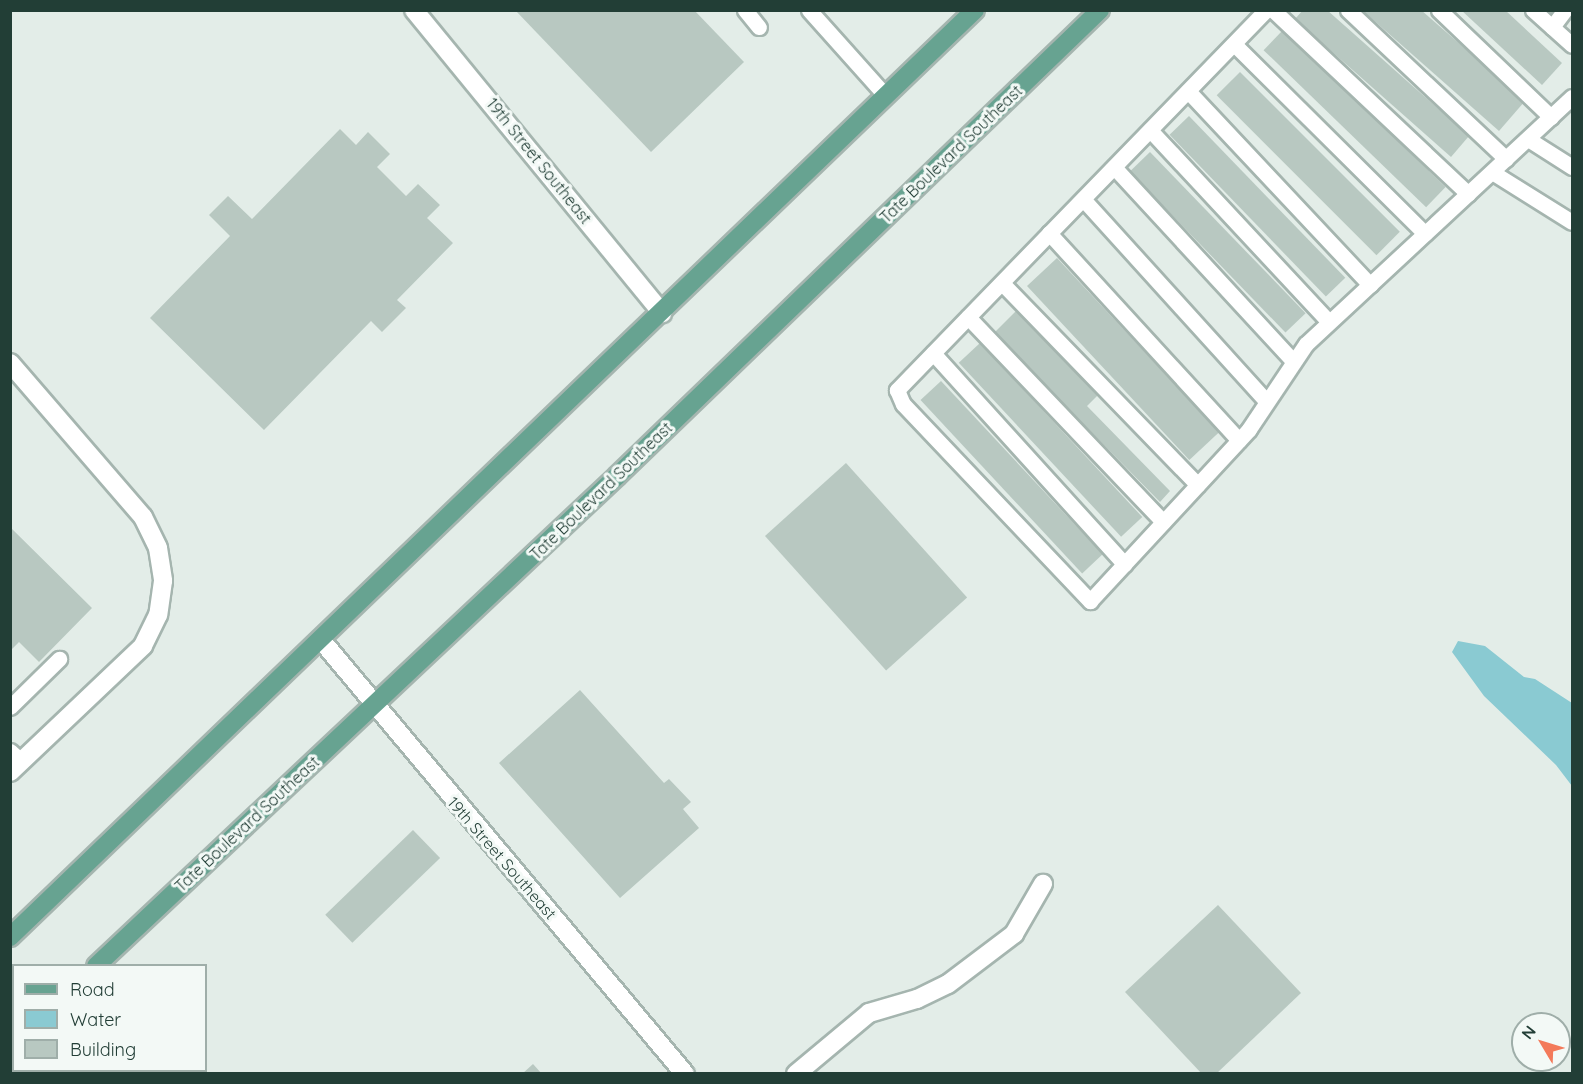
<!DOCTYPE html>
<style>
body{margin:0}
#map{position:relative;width:1583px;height:1084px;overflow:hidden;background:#e3ede8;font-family:Quicksand,sans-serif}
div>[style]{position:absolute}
.water>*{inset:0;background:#8acad2}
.building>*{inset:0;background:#b8c8c1;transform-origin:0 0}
.roads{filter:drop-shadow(2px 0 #a5b5af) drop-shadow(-2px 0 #a5b5af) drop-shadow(0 2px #a5b5af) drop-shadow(0 -2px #a5b5af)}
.service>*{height:15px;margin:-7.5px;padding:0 7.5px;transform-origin:7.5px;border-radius:7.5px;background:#fff}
.minor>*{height:18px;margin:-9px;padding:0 9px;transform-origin:9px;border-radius:9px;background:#fff}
.primary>*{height:18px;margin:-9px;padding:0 9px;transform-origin:9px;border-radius:9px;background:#67a391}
span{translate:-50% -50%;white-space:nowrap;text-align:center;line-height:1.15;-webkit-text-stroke:6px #f3f9f6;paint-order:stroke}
.street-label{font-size:16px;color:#223e36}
.frame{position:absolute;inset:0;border:12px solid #223e36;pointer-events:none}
.legend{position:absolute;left:12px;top:964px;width:195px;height:108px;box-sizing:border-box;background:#f3f9f6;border:2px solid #9faea9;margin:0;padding:8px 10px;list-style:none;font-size:18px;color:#223e36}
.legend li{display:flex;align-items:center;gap:12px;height:30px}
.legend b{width:30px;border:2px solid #9faea9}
.north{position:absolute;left:1511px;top:1012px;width:60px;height:60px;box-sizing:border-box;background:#f3f9f6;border:2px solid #9faea9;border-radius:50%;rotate:308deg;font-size:16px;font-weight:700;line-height:24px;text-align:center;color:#223e36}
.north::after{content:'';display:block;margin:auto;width:21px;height:27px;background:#f37a5a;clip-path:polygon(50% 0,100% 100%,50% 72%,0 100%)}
</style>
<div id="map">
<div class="water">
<i style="clip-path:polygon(1458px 641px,1485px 646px,1524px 677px,1535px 679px,1572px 703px,1572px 786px,1556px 765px,1484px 696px,1452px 652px)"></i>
</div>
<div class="building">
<i style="clip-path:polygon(515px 10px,694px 10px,744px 62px,651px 152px)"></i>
<i style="clip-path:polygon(1303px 10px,1327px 10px,1469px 136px,1451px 157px,1295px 19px)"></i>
<i style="clip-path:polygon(1362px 10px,1421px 10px,1525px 101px,1499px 131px)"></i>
<i style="clip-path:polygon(1461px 10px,1505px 10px,1562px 63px,1542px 85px)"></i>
<i style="left:1283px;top:30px;width:226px;height:28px;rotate:44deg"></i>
<i style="left:1240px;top:72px;width:226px;height:33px;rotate:45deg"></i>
<i style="left:1189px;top:116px;width:225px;height:27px;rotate:46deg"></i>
<i style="clip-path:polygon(340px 129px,356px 145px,368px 132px,390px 154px,377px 167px,406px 196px,418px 184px,440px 205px,427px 218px,453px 243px,397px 300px,406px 308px,382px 332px,371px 321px,264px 430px,150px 318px,230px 236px,209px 215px,228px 196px,252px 219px)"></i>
<i style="left:1150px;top:152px;width:224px;height:28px;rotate:46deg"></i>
<i style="left:1057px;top:258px;width:238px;height:41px;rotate:47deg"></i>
<i style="clip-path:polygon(1017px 310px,1099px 394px,1087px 406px,1170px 491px,1160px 502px,994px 333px)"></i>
<i style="left:980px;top:343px;width:238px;height:29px;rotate:47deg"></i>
<i style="left:941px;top:381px;width:237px;height:28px;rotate:47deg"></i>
<i style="left:846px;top:463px;width:181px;height:109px;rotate:48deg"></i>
<i style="clip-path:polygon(10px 527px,92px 608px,39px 662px,19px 642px,10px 651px)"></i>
<i style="clip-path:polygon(580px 690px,664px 783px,669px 779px,691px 802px,683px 809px,699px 828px,620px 898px,499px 763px)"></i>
<i style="left:413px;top:830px;width:39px;height:122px;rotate:46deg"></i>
<i style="clip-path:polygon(1218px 905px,1301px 993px,1216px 1074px,1202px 1074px,1125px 992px)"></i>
<i style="clip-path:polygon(533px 1064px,542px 1074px,522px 1074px)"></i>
</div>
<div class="roads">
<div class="service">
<i style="left:745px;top:10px;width:22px;rotate:51deg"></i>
<i style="left:809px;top:10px;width:114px;rotate:48.2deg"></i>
<i style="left:1266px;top:10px;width:530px;rotate:134.16deg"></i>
<i style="left:897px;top:390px;width:15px;rotate:67deg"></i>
<i style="left:903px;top:404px;width:272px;rotate:46.5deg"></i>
<i style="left:1090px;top:601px;width:234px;rotate:-47.2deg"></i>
<i style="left:1249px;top:429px;width:102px;rotate:-56.2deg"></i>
<i style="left:1306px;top:344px;width:363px;rotate:-42.9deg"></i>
<i style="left:1273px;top:10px;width:268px;rotate:43.3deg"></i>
<i style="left:1348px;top:10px;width:217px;rotate:43.3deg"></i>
<i style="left:1439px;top:10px;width:155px;rotate:43.7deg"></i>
<i style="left:1533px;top:10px;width:52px;rotate:41.9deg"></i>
<i style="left:1552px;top:27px;width:21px;rotate:-53deg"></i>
<i style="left:1234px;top:44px;width:269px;rotate:44.8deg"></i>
<i style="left:1188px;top:91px;width:266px;rotate:46.8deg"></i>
<i style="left:1150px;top:130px;width:262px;rotate:47deg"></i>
<i style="left:1528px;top:139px;width:52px;rotate:32.5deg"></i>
<i style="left:1114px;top:167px;width:264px;rotate:47.3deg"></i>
<i style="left:1492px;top:172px;width:94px;rotate:32deg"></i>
<i style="left:1083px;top:199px;width:273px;rotate:47.8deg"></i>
<i style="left:1049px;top:233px;width:281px;rotate:47.5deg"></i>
<i style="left:1002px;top:283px;width:281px;rotate:45.9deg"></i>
<i style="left:968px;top:317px;width:283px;rotate:46.4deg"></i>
<i style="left:933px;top:353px;width:285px;rotate:47.8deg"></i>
<i style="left:10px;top:707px;width:69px;rotate:-44.4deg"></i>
<i style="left:10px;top:751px;width:15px;rotate:42deg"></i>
</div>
<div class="minor">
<i style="left:414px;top:10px;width:392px;rotate:50.7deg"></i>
<i style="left:10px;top:363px;width:203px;rotate:49.2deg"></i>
<i style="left:143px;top:517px;width:34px;rotate:64deg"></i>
<i style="left:158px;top:548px;width:33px;rotate:81deg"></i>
<i style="left:163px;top:581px;width:34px;rotate:98deg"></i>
<i style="left:158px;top:615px;width:34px;rotate:116deg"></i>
<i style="left:143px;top:646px;width:183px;rotate:136.5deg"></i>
<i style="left:322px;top:641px;width:565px;rotate:50.03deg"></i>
<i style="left:796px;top:1074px;width:95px;rotate:-39.9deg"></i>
<i style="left:869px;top:1013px;width:50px;rotate:-16.3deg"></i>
<i style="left:917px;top:999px;width:34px;rotate:-26deg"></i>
<i style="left:948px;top:984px;width:83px;rotate:-37.1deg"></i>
<i style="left:1014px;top:934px;width:58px;rotate:-59.9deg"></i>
</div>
<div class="primary">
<i style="left:10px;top:937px;width:1338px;rotate:-43.85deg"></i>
<i style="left:96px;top:966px;width:715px;rotate:-43.24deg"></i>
<i style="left:617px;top:476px;width:671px;rotate:-43.97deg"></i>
<i style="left:10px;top:1046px;width:5px;rotate:-37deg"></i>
</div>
</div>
<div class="street-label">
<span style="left:951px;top:154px;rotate:-44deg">Tate Boulevard Southeast</span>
<span style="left:539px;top:161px;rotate:51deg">19th Street Southeast</span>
<span style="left:601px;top:491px;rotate:-44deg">Tate Boulevard Southeast</span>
<span style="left:247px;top:824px;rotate:-43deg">Tate Boulevard Southeast</span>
<span style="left:502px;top:858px;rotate:49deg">19th Street Southeast</span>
</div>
<div class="frame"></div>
<ul class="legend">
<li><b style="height:8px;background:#67a391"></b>Road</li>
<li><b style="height:16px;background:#8acad2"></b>Water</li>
<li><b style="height:16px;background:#b8c8c1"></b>Building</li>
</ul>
<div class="north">N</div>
</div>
